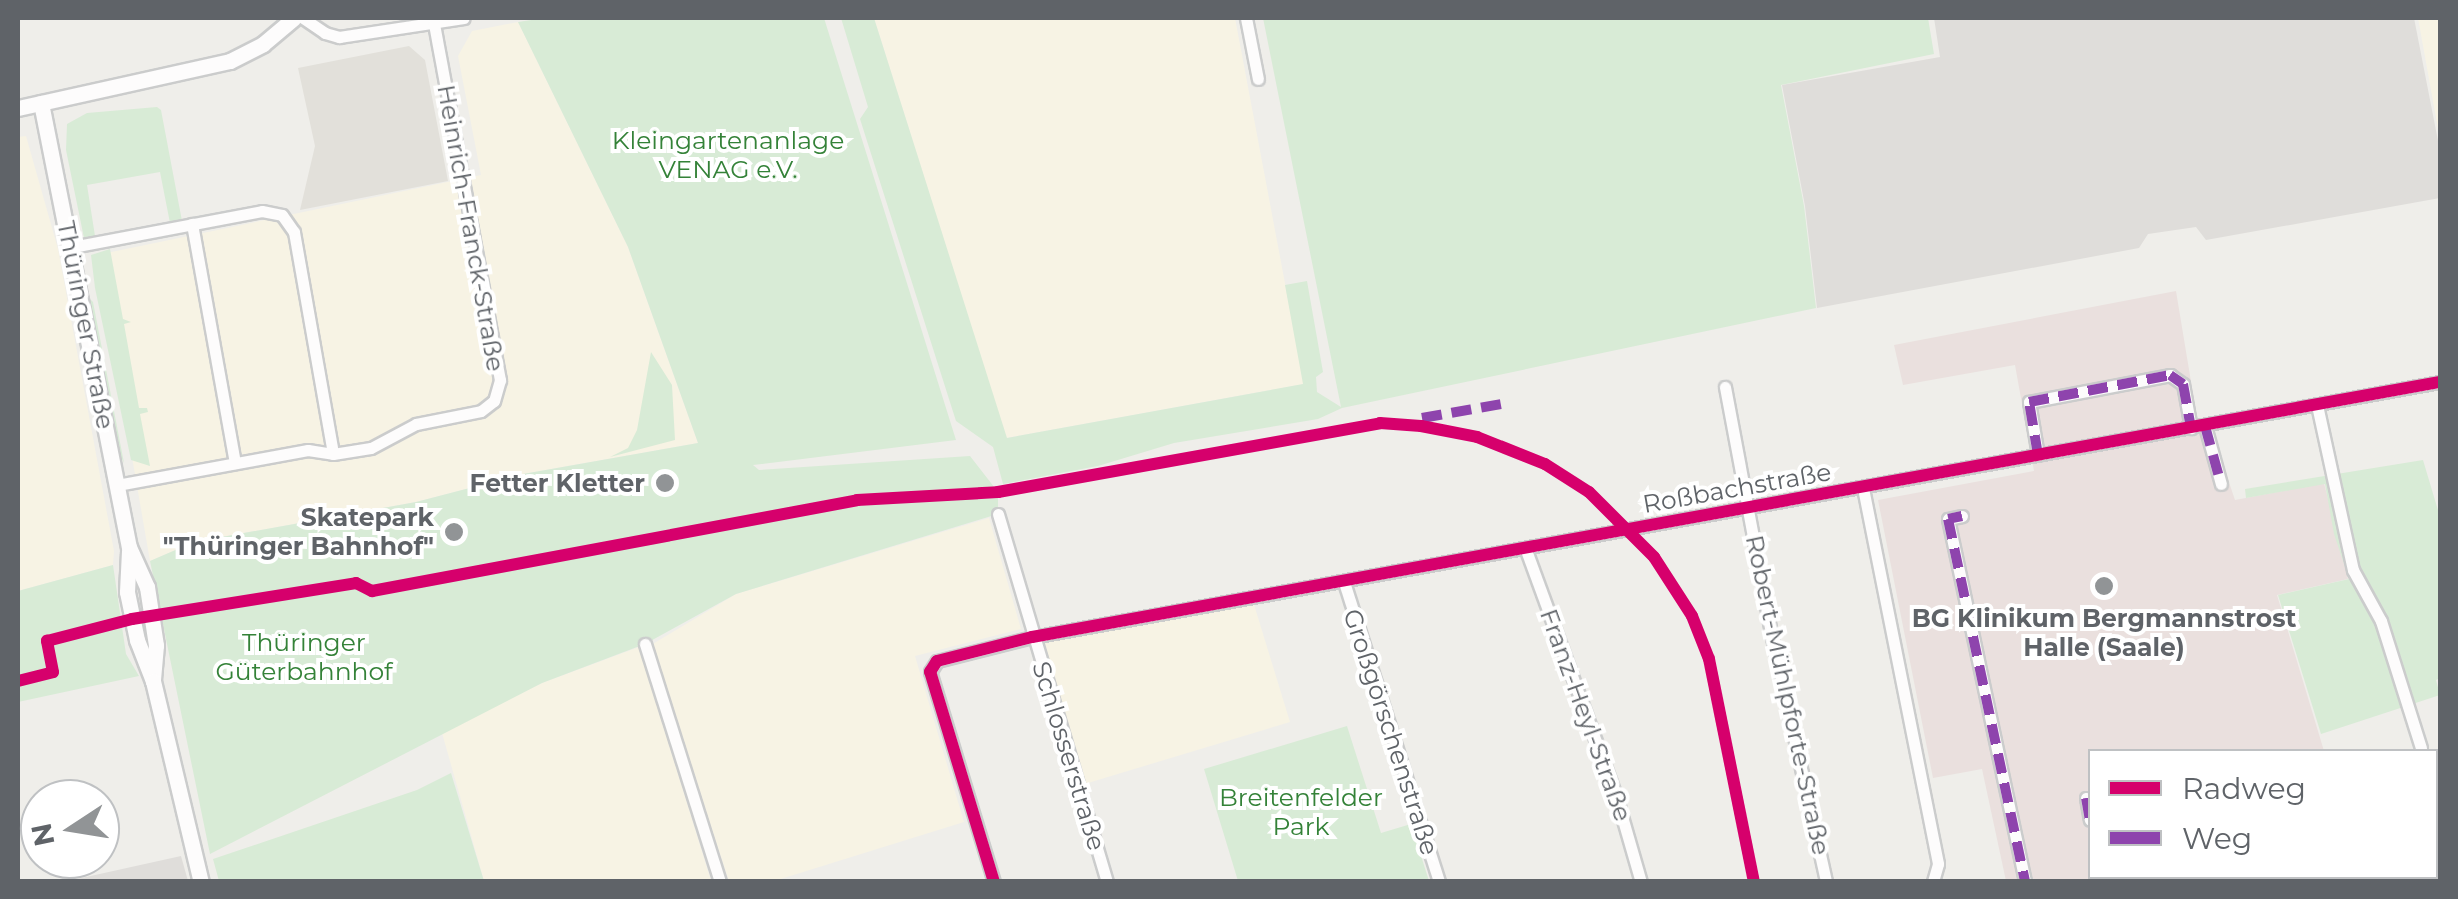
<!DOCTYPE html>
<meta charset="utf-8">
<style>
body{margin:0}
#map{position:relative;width:2458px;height:899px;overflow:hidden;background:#efeeea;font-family:Montserrat,sans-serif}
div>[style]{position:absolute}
.commercial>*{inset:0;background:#f7f3e4}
.industrial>*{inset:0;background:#dfddda}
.education>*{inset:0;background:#e2e0da}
.medical>*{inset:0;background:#eae0de}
.green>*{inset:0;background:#d8ebd6}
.roads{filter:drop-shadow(2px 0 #cbcccc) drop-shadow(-2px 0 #cbcccc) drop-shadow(0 2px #cbcccc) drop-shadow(0 -2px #cbcccc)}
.street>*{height:11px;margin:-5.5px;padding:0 5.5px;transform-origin:5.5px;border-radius:5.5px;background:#fdfcfc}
.secondary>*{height:15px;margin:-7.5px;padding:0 7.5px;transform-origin:7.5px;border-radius:7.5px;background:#fdfcfc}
.quiet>*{height:10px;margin-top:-5px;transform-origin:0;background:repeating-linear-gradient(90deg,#8e44ad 0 20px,transparent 0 30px)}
.cycleway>*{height:12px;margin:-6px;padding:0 6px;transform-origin:6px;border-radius:6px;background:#d6006c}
.dots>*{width:28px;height:28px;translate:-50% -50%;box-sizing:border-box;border:5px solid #fff;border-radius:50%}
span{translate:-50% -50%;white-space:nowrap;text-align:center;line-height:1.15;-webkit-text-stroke:8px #fff;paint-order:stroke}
.park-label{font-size:25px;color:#348238}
.street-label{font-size:25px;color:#5f6368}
.poi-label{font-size:25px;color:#5f6368;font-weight:700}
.right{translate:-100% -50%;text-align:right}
.frame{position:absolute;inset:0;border:20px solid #5f6368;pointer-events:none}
.legend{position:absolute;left:2088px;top:749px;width:350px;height:130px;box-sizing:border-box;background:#fff;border:2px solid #bfc1c3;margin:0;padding:12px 18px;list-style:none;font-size:30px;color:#5f6368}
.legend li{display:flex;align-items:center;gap:20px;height:50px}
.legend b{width:50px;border:2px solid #bfc1c3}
.north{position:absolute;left:20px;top:779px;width:100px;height:100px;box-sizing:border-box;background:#fff;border:2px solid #bfc1c3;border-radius:50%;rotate:258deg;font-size:28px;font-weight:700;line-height:40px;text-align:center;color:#5f6368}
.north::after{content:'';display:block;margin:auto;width:35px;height:45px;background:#919496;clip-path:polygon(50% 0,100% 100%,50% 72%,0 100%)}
</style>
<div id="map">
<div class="commercial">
<i style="clip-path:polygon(874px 18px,1235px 18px,1304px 384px,1006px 438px)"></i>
<i style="clip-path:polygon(2418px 18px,2440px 18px,2440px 140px)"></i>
<i style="clip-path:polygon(518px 22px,628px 247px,698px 443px,523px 474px,416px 502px,194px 542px,150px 561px,97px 255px,481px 175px,458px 56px,472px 31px)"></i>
<i style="clip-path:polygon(26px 136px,58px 249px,114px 551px,113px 565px,18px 591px,18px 137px)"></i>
<i style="clip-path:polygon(989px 518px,1021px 629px,915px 656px,964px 822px,771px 882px,729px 881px,651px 645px,736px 594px)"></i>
<i style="clip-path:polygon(1252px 598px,1290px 722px,1078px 786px,1032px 637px)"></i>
<i style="clip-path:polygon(639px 647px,711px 881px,484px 881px,442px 733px,542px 683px)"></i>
</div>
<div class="industrial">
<i style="clip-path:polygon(1934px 18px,2414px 18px,2440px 151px,2440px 198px,2206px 240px,2196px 227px,2148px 234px,2139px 248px,1817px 308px,1805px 206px,1782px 85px,1940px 57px)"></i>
<i style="clip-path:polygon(181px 856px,188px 881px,68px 881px)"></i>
</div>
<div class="education">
<i style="clip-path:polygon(409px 46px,425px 60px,448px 181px,300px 210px,315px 146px,298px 68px)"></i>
</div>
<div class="medical">
<i style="clip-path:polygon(2176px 291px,2200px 436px,2213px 435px,2235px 500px,2324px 483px,2348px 579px,2277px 595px,2324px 751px,2090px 752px,2090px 876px,2436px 876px,2436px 871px,2439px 881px,2006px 881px,1982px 769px,1933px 778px,1878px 500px,2034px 471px,2015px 365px,1903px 385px,1894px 345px)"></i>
</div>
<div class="green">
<i style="clip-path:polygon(545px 18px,824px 18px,956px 440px,753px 465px,759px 470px,970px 456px,998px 492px,998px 514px,736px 594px,645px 644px,542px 683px,210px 854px,150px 561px,194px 542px,416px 502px,523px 474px,698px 443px,628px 247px,518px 22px)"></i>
<i style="clip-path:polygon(841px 18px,874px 18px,1007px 438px,1303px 384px,1285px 285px,1307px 281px,1323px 372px,1316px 377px,1317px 392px,1341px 407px,1263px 18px,1928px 18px,1934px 54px,1781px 85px,1804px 206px,1816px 308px,1342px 408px,1318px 419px,1174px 443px,1098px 466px,1003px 484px,993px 447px,956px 421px,860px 119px,868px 107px)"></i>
<i style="clip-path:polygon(157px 107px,161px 110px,182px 221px,170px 223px,160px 172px,87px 185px,95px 236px,84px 238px,66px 150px,67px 124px,87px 113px)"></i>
<i style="clip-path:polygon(110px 249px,123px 319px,131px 322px,124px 324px,139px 408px,147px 408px,148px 412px,140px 414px,150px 466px,131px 460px,95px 288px,91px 255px)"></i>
<i style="clip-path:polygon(89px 298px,93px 302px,124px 463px,118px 451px)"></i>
<i style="clip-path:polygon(651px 352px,672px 385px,675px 440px,610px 457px,628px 448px,637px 430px)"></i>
<i style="clip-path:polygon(2423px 460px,2440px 517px,2440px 678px,2436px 680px,2440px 695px,2321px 734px,2278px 595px,2349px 579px,2334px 534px,2325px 484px,2246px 498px,2245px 489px)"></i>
<i style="clip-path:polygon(113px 565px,126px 654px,139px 676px,18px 702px,18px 591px)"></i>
<i style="clip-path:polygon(1347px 726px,1381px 833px,1411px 824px,1429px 881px,1238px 881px,1204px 769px)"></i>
<i style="clip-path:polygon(451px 773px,484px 881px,219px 881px,213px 859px,417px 790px)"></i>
</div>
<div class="roads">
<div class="street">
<i style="left:303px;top:18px;width:27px;rotate:34deg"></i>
<i style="left:325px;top:33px;width:15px;rotate:16deg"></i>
<i style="left:339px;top:37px;width:126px;rotate:-8.6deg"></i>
<i style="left:1246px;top:18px;width:62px;rotate:78.9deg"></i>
<i style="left:192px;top:224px;width:243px;rotate:79.8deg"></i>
<i style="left:72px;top:247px;width:193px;rotate:-10.7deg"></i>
<i style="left:262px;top:211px;width:20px;rotate:11deg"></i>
<i style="left:282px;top:215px;width:21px;rotate:55deg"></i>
<i style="left:294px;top:232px;width:225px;rotate:80deg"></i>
<i style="left:1725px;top:387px;width:250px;rotate:79.4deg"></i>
<i style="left:1771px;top:633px;width:255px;rotate:77.5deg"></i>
<i style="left:2317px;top:405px;width:169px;rotate:77.7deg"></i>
<i style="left:2353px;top:570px;width:58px;rotate:61.2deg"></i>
<i style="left:2381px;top:621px;width:133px;rotate:72.5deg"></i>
<i style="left:2205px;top:426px;width:60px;rotate:74.6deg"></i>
<i style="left:2038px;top:455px;width:54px;rotate:-99.6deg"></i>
<i style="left:2029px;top:402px;width:144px;rotate:-10.8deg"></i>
<i style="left:2170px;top:375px;width:16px;rotate:35deg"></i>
<i style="left:2183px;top:384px;width:45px;rotate:79.7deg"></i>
<i style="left:117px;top:485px;width:194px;rotate:-10.4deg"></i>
<i style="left:308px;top:450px;width:25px;rotate:9deg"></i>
<i style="left:333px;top:454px;width:38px;rotate:-9deg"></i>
<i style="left:371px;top:448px;width:51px;rotate:-28.1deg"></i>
<i style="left:416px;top:424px;width:66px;rotate:-11.3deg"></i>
<i style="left:481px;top:411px;width:16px;rotate:-38deg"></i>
<i style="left:494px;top:401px;width:22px;rotate:-74deg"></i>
<i style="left:500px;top:380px;width:363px;rotate:-100.5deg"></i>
<i style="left:1863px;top:488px;width:383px;rotate:78.7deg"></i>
<i style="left:1938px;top:864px;width:19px;rotate:106deg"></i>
<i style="left:998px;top:514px;width:384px;rotate:73.5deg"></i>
<i style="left:1962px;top:516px;width:14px;rotate:168deg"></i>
<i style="left:1948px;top:519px;width:371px;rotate:78deg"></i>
<i style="left:1526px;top:550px;width:265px;rotate:69.9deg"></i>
<i style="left:1617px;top:799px;width:86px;rotate:73.9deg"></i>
<i style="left:1344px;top:582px;width:315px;rotate:72.4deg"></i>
<i style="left:645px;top:644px;width:250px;rotate:72.5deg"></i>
<i style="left:2086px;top:798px;width:22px;rotate:80deg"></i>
<i style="left:2436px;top:835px;width:16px;rotate:76deg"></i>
<i style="left:2102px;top:876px;width:6px;rotate:81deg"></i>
<i style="left:994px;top:882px;width:220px;rotate:-106.9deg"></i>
<i style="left:930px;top:672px;width:13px;rotate:-58deg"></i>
<i style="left:937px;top:661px;width:98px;rotate:-14.2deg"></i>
<i style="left:1032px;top:637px;width:1431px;rotate:-10.27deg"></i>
</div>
<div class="secondary">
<i style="left:41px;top:103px;width:453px;rotate:78.8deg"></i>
<i style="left:129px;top:547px;width:44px;rotate:65.8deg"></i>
<i style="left:147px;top:587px;width:59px;rotate:81.2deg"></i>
<i style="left:156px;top:645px;width:36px;rotate:95deg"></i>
<i style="left:18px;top:108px;width:217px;rotate:-12.5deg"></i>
<i style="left:230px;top:61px;width:37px;rotate:-27deg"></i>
<i style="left:263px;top:44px;width:40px;rotate:-40deg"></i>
<i style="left:129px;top:551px;width:41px;rotate:92.8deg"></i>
<i style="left:127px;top:592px;width:49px;rotate:78.2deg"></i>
<i style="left:137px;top:640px;width:44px;rotate:68.7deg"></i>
<i style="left:153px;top:681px;width:207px;rotate:76.6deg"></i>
</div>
</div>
<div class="quiet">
<i style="left:1422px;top:418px;width:80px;rotate:-10deg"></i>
<i style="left:2205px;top:426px;width:60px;rotate:74.6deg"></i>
<i style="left:2038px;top:455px;width:54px;rotate:-99.6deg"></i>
<i style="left:2029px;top:402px;width:144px;rotate:-10.8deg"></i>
<i style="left:2170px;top:375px;width:16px;rotate:35deg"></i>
<i style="left:2183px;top:384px;width:45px;rotate:79.7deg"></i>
<i style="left:1962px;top:516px;width:14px;rotate:168deg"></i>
<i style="left:1948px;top:519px;width:371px;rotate:78deg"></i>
<i style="left:2086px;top:798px;width:22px;rotate:80deg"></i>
<i style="left:2102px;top:876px;width:6px;rotate:81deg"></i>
</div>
<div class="cycleway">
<i style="left:18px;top:681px;width:36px;rotate:-14deg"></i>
<i style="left:53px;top:672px;width:32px;rotate:-101deg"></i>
<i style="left:47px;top:641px;width:88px;rotate:-14.5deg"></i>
<i style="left:132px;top:619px;width:227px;rotate:-9.1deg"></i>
<i style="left:356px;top:583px;width:18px;rotate:27deg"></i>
<i style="left:372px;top:591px;width:493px;rotate:-10.6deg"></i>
<i style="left:857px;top:500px;width:141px;rotate:-3.2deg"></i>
<i style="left:998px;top:492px;width:388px;rotate:-10.2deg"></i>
<i style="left:1380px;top:423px;width:41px;rotate:4.2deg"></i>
<i style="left:1421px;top:426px;width:57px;rotate:11.1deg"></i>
<i style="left:1477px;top:437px;width:73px;rotate:21.7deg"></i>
<i style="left:1545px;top:464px;width:52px;rotate:32.5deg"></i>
<i style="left:1589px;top:492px;width:92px;rotate:45deg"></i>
<i style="left:1654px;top:557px;width:70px;rotate:57.2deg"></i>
<i style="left:1692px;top:616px;width:46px;rotate:68.4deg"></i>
<i style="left:1709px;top:659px;width:227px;rotate:78.6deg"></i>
<i style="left:994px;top:882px;width:220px;rotate:-106.9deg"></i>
<i style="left:930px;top:672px;width:13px;rotate:-58deg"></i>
<i style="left:937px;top:661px;width:98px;rotate:-14.2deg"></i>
<i style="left:1032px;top:637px;width:1431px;rotate:-10.27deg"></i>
</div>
<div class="dots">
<i style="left:665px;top:483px;background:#919496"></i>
<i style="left:454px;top:532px;background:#919496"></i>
<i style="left:2104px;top:586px;background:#919496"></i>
</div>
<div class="park-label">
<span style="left:728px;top:155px">Kleingartenanlage<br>VENAG e.V.</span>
<span style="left:304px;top:657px">Thüringer<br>Güterbahnhof</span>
<span style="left:1301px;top:812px">Breitenfelder<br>Park</span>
</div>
<div class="street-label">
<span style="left:471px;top:228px;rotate:80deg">Heinrich-Franck-Straße</span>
<span style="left:86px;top:325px;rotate:79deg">Thüringer Straße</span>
<span style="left:1737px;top:488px;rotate:-10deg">Roßbachstraße</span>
<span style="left:1788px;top:695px;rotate:78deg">Robert-Mühlpforte-Straße</span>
<span style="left:1586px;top:715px;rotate:70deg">Franz-Heyl-Straße</span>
<span style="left:1391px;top:732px;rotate:72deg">Großgörschenstraße</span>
<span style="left:1069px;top:756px;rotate:73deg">Schlosserstraße</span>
</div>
<div class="poi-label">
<span class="right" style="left:645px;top:483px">Fetter Kletter</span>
<span class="right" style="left:434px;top:532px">Skatepark<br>"Thüringer Bahnhof"</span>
<span style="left:2104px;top:633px">BG Klinikum Bergmannstrost<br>Halle (Saale)</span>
</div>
<div class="frame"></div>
<ul class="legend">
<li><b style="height:12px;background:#d6006c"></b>Radweg</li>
<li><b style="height:12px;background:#8e44ad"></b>Weg</li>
</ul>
<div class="north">N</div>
</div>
